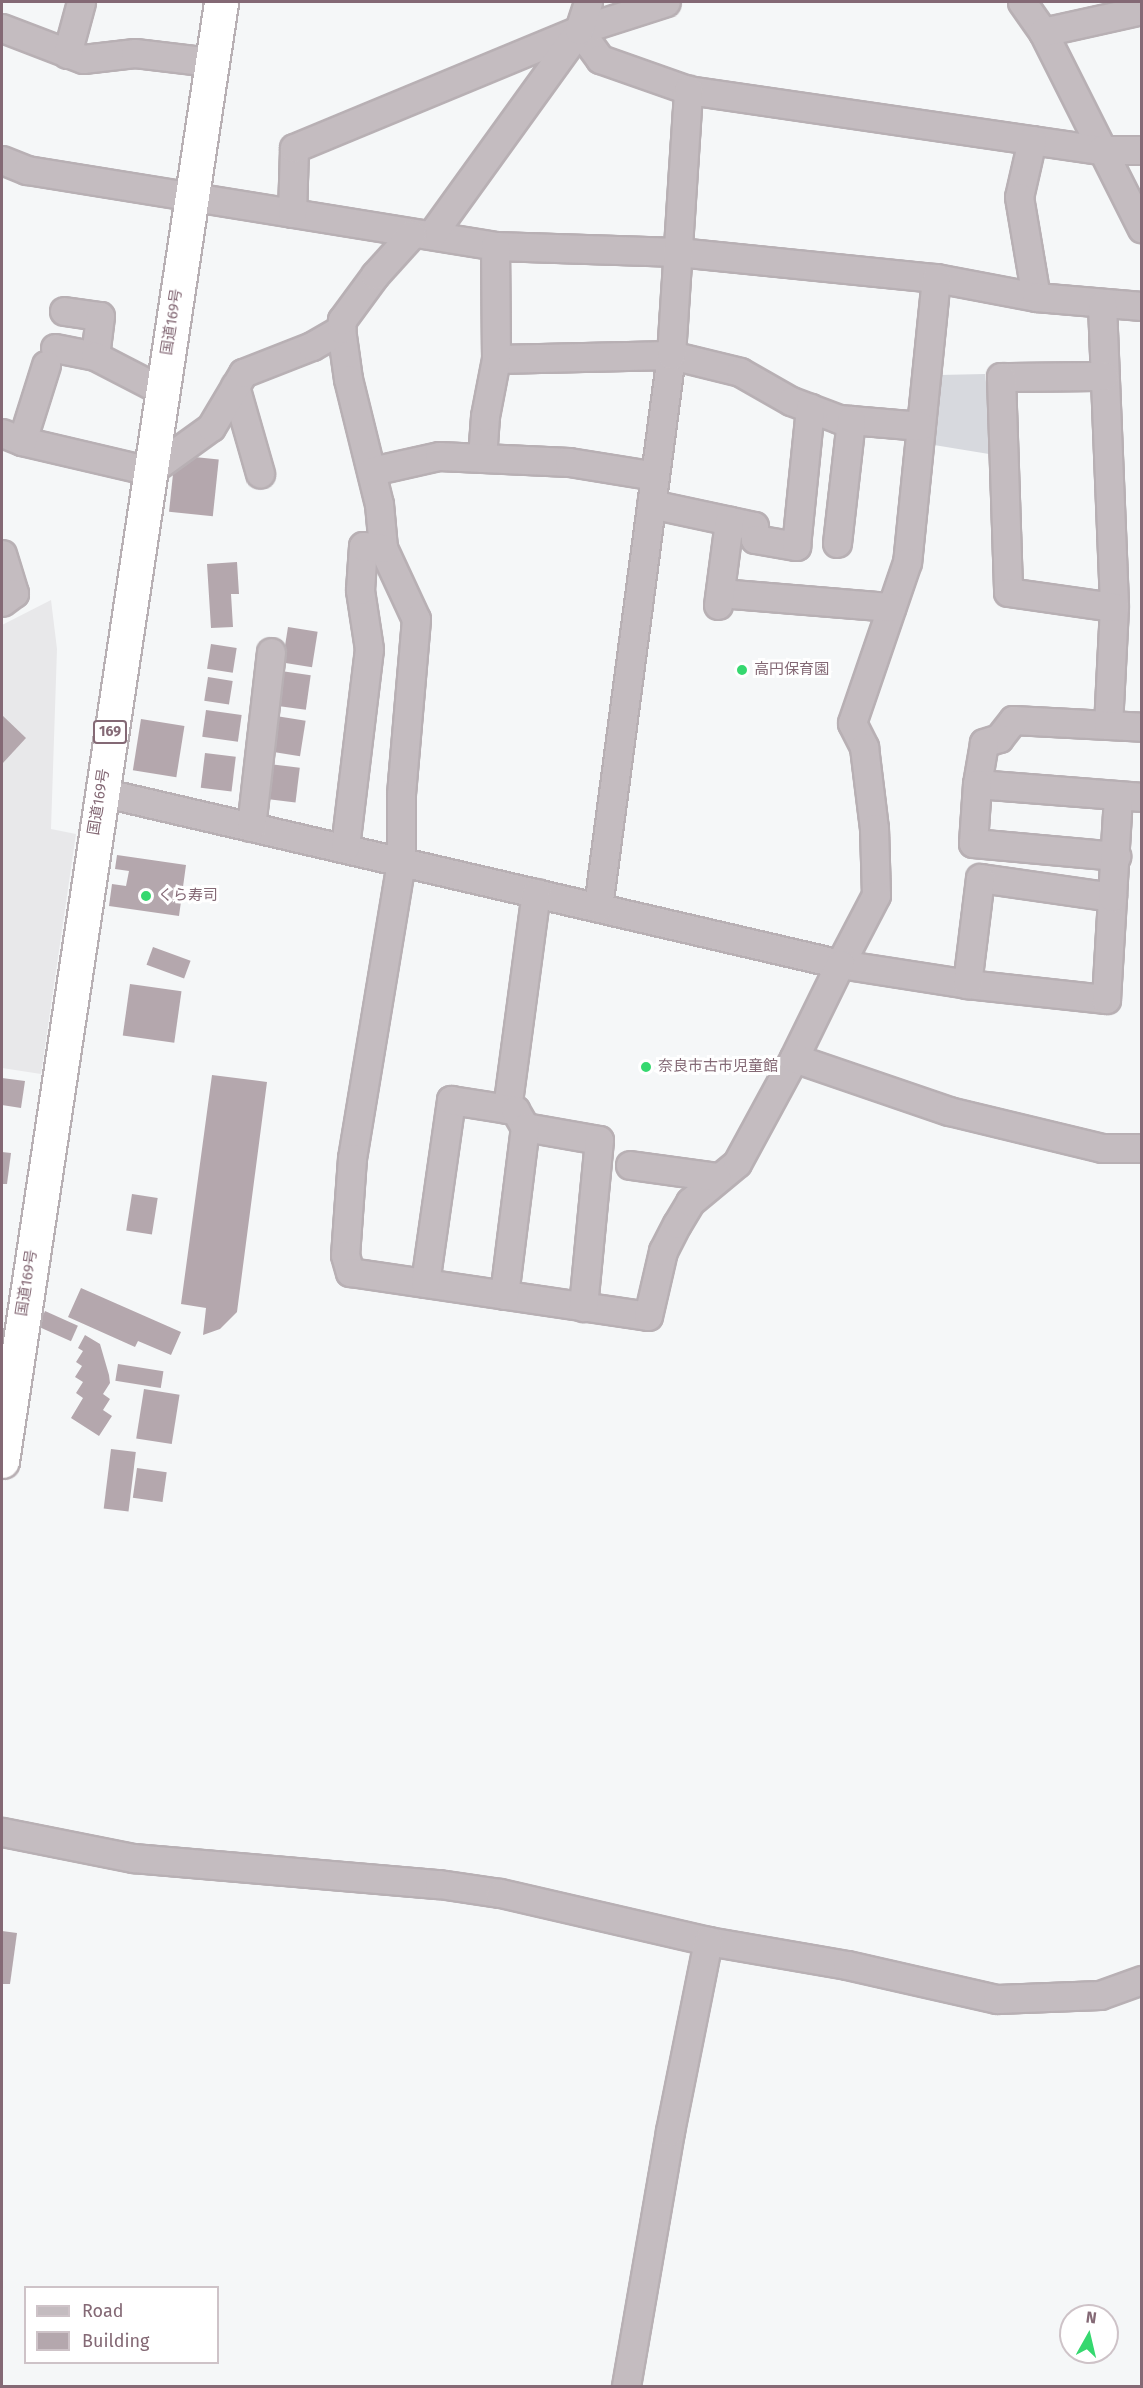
<!DOCTYPE html>
<meta charset="utf-8">
<style>
body{margin:0}
#map{position:relative;width:1143px;height:2388px;overflow:hidden;background:#f5f7f8;font-family:"Fira Sans","Noto Sans JP",sans-serif}
div>[style]{position:absolute}
.built>*{inset:0;background:#e8e8ea}
.green>*{inset:0;background:#d7d9de}
.building>*{inset:0;background:#b4a7ad;transform-origin:0 0}
.roads{filter:drop-shadow(2px 0 #b8b0b4) drop-shadow(-2px 0 #b8b0b4) drop-shadow(0 2px #b8b0b4) drop-shadow(0 -2px #b8b0b4)}
.minor>*{height:27px;margin:-13.5px;padding:0 13.5px;transform-origin:13.5px;border-radius:13.5px;background:#c4bcc0}
.highway>*{height:33px;margin:-16.5px;padding:0 16.5px;transform-origin:16.5px;border-radius:16.5px;background:#fff}
.dots>*{width:16px;height:16px;translate:-50% -50%;box-sizing:border-box;border:3px solid #fff;border-radius:50%}
span{translate:-50% -50%;white-space:nowrap;text-align:center;line-height:1.15;-webkit-text-stroke:6px #fff;paint-order:stroke}
.shield-label span{padding:2px 4px;background:#fff;border:2px solid;border-radius:4px;-webkit-text-stroke-width:0}
.shield-label{font-size:14px;color:#846975;font-weight:700}
.street-label{font-size:15px;color:#846975}
.poi-label{font-size:15px;color:#846975}
.left{translate:0 -50%;text-align:left}
.frame{position:absolute;inset:0;border:3px solid #846975;pointer-events:none}
.legend{position:absolute;left:24px;top:2286px;width:195px;height:78px;box-sizing:border-box;background:#fff;border:2px solid #cec3c8;margin:0;padding:8px 10px;list-style:none;font-size:18px;color:#846975}
.legend li{display:flex;align-items:center;gap:12px;height:30px}
.legend b{width:30px;border:2px solid #cec3c8}
.north{position:absolute;left:1059px;top:2304px;width:60px;height:60px;box-sizing:border-box;background:#fff;border:2px solid #cec3c8;border-radius:50%;rotate:8deg;font-size:16px;font-weight:700;line-height:24px;text-align:center;color:#846975}
.north::after{content:'';display:block;margin:auto;width:21px;height:27px;background:#35d86f;clip-path:polygon(50% 0,100% 100%,50% 72%,0 100%)}
</style>
<div id="map">
<div class="built">
<i style="clip-path:polygon(51px 600px,57px 649px,51px 829px,76px 834px,41px 1074px,2px 1068px,2px 625px)"></i>
</div>
<div class="green">
<i style="clip-path:polygon(985px 374px,995px 455px,934px 445px,939px 375px)"></i>
</div>
<div class="building">
<i style="left:175px;top:455px;width:44px;height:57px;rotate:6deg"></i>
<i style="clip-path:polygon(237px 562px,239px 594px,231px 594px,233px 627px,211px 628px,207px 564px)"></i>
<i style="left:288px;top:627px;width:30px;height:36px;rotate:9deg"></i>
<i style="left:211px;top:644px;width:26px;height:25px;rotate:9deg"></i>
<i style="left:281px;top:671px;width:30px;height:35px;rotate:8deg"></i>
<i style="left:208px;top:677px;width:25px;height:24px;rotate:9deg"></i>
<i style="left:206px;top:710px;width:36px;height:27px;rotate:8deg"></i>
<i style="clip-path:polygon(2px 715px,26px 738px,2px 764px)"></i>
<i style="left:276px;top:716px;width:30px;height:36px;rotate:9deg"></i>
<i style="left:141px;top:719px;width:44px;height:52px;rotate:9deg"></i>
<i style="left:205px;top:753px;width:31px;height:35px;rotate:7deg"></i>
<i style="left:269px;top:764px;width:31px;height:35px;rotate:7deg"></i>
<i style="clip-path:polygon(117px 855px,186px 865px,179px 916px,109px 906px,112px 884px,126px 886px,129px 871px,115px 869px)"></i>
<i style="left:153px;top:947px;width:40px;height:19px;rotate:20deg"></i>
<i style="left:130px;top:984px;width:52px;height:52px;rotate:8deg"></i>
<i style="clip-path:polygon(212px 1075px,267px 1082px,237px 1312px,220px 1329px,203px 1335px,206px 1308px,181px 1304px)"></i>
<i style="clip-path:polygon(2px 1078px,25px 1081px,21px 1108px,2px 1105px)"></i>
<i style="clip-path:polygon(2px 1152px,11px 1153px,7px 1184px,2px 1184px)"></i>
<i style="left:132px;top:1194px;width:26px;height:37px;rotate:9deg"></i>
<i style="clip-path:polygon(81px 1288px,181px 1332px,171px 1355px,138px 1341px,135px 1347px,68px 1317px)"></i>
<i style="left:45px;top:1311px;width:36px;height:17px;rotate:24deg"></i>
<i style="clip-path:polygon(85px 1335px,100px 1344px,109px 1375px,110px 1383px,103px 1394px,110px 1399px,103px 1410px,112px 1416px,99px 1436px,71px 1418px,83px 1398px,76px 1393px,83px 1382px,75px 1377px,82px 1366px,76px 1362px,83px 1351px,78px 1348px)"></i>
<i style="left:118px;top:1364px;width:46px;height:17px;rotate:9deg"></i>
<i style="left:144px;top:1389px;width:36px;height:50px;rotate:9deg"></i>
<i style="left:111px;top:1449px;width:25px;height:60px;rotate:7deg"></i>
<i style="left:137px;top:1468px;width:30px;height:30px;rotate:8deg"></i>
<i style="clip-path:polygon(2px 1931px,17px 1933px,10px 1984px,2px 1984px)"></i>
</div>
<div class="roads">
<div class="minor">
<i style="left:1022px;top:2px;width:37px;rotate:55deg"></i>
<i style="left:1043px;top:32px;width:220px;rotate:63.3deg"></i>
<i style="left:2px;top:28px;width:87px;rotate:20.9deg"></i>
<i style="left:83px;top:59px;width:52px;rotate:-6.6deg"></i>
<i style="left:135px;top:53px;width:76px;rotate:6.8deg"></i>
<i style="left:579px;top:30px;width:36px;rotate:54deg"></i>
<i style="left:600px;top:59px;width:93px;rotate:19.4deg"></i>
<i style="left:688px;top:90px;width:417px;rotate:8.3deg"></i>
<i style="left:1101px;top:150px;width:41px"></i>
<i style="left:1043px;top:32px;width:101px;rotate:-12.5deg"></i>
<i style="left:67px;top:54px;width:54px;rotate:-74.9deg"></i>
<i style="left:1032px;top:140px;width:58px;rotate:102.8deg"></i>
<i style="left:1019px;top:197px;width:101px;rotate:80.4deg"></i>
<i style="left:2px;top:160px;width:27px;rotate:22deg"></i>
<i style="left:27px;top:170px;width:474px;rotate:9.2deg"></i>
<i style="left:495px;top:246px;width:183px;rotate:1.9deg"></i>
<i style="left:678px;top:252px;width:259px;rotate:5.8deg"></i>
<i style="left:936px;top:278px;width:102px;rotate:10.8deg"></i>
<i style="left:1036px;top:297px;width:106px;rotate:4.9deg"></i>
<i style="left:292px;top:213px;width:65px;rotate:-88.2deg"></i>
<i style="left:294px;top:148px;width:308px;rotate:-22.5deg"></i>
<i style="left:579px;top:30px;width:91px;rotate:-17.8deg"></i>
<i style="left:432px;top:234px;width:251px;rotate:-54.2deg"></i>
<i style="left:579px;top:30px;width:29px;rotate:-72deg"></i>
<i style="left:936px;top:278px;width:285px;rotate:95.8deg"></i>
<i style="left:907px;top:562px;width:170px;rotate:108.9deg"></i>
<i style="left:852px;top:723px;width:27px;rotate:63deg"></i>
<i style="left:864px;top:747px;width:82px;rotate:83deg"></i>
<i style="left:874px;top:828px;width:67px;rotate:88.3deg"></i>
<i style="left:876px;top:895px;width:78px;rotate:117.6deg"></i>
<i style="left:840px;top:964px;width:129px;rotate:8.9deg"></i>
<i style="left:967px;top:984px;width:140px;rotate:6.2deg"></i>
<i style="left:1106px;top:999px;width:102px;rotate:-86.6deg"></i>
<i style="left:1112px;top:897px;width:133px;rotate:-171.8deg"></i>
<i style="left:980px;top:878px;width:107px;rotate:97deg"></i>
<i style="left:1102px;top:305px;width:302px;rotate:87.7deg"></i>
<i style="left:1114px;top:607px;width:118px;rotate:92.9deg"></i>
<i style="left:1108px;top:725px;width:95px;rotate:-177deg"></i>
<i style="left:1013px;top:720px;width:23px;rotate:128deg"></i>
<i style="left:999px;top:738px;width:16px;rotate:162deg"></i>
<i style="left:984px;top:743px;width:42px;rotate:99.7deg"></i>
<i style="left:977px;top:784px;width:166px;rotate:4.5deg"></i>
<i style="left:64px;top:311px;width:36px;rotate:8deg"></i>
<i style="left:100px;top:316px;width:40px;rotate:97.1deg"></i>
<i style="left:341px;top:329px;width:50px;rotate:82deg"></i>
<i style="left:348px;top:379px;width:129px;rotate:76.1deg"></i>
<i style="left:379px;top:504px;width:44px;rotate:84.8deg"></i>
<i style="left:383px;top:548px;width:78px;rotate:65.1deg"></i>
<i style="left:416px;top:619px;width:176px;rotate:94.9deg"></i>
<i style="left:401px;top:794px;width:68px;rotate:90deg"></i>
<i style="left:401px;top:862px;width:300px;rotate:99.4deg"></i>
<i style="left:352px;top:1158px;width:97px;rotate:94.1deg"></i>
<i style="left:345px;top:1255px;width:18px;rotate:74deg"></i>
<i style="left:350px;top:1272px;width:301px;rotate:8.4deg"></i>
<i style="left:648px;top:1316px;width:67px;rotate:-77deg"></i>
<i style="left:663px;top:1251px;width:30px;rotate:-63deg"></i>
<i style="left:677px;top:1224px;width:26px;rotate:-59deg"></i>
<i style="left:690px;top:1202px;width:61px;rotate:-39.7deg"></i>
<i style="left:737px;top:1163px;width:119px;rotate:-61.5deg"></i>
<i style="left:55px;top:348px;width:41px;rotate:11.3deg"></i>
<i style="left:95px;top:356px;width:74px;rotate:27.3deg"></i>
<i style="left:496px;top:359px;width:175px;rotate:-1.3deg"></i>
<i style="left:671px;top:355px;width:71px;rotate:13.8deg"></i>
<i style="left:740px;top:372px;width:59px;rotate:29.6deg"></i>
<i style="left:791px;top:401px;width:51px;rotate:20.6deg"></i>
<i style="left:839px;top:419px;width:82px;rotate:4.9deg"></i>
<i style="left:1104px;top:376px;width:103px;rotate:179.4deg"></i>
<i style="left:1001px;top:377px;width:215px;rotate:88.1deg"></i>
<i style="left:1008px;top:592px;width:107px;rotate:8.1deg"></i>
<i style="left:235px;top:386px;width:91px;rotate:74deg"></i>
<i style="left:2px;top:433px;width:22px;rotate:22deg"></i>
<i style="left:22px;top:441px;width:131px;rotate:13.2deg"></i>
<i style="left:150px;top:471px;width:75px;rotate:-35.8deg"></i>
<i style="left:211px;top:427px;width:63px;rotate:-59.3deg"></i>
<i style="left:243px;top:373px;width:74px;rotate:-21.4deg"></i>
<i style="left:312px;top:346px;width:34px;rotate:-30deg"></i>
<i style="left:341px;top:329px;width:9px;rotate:-84deg"></i>
<i style="left:342px;top:320px;width:56px;rotate:-53.7deg"></i>
<i style="left:375px;top:275px;width:55px;rotate:-47.9deg"></i>
<i style="left:22px;top:441px;width:80px;rotate:-72.5deg"></i>
<i style="left:482px;top:458px;width:42px;rotate:-85.9deg"></i>
<i style="left:485px;top:416px;width:58px;rotate:-79.1deg"></i>
<i style="left:496px;top:359px;width:113px;rotate:-90.5deg"></i>
<i style="left:372px;top:471px;width:69px;rotate:-12.6deg"></i>
<i style="left:439px;top:456px;width:130px;rotate:2.6deg"></i>
<i style="left:569px;top:462px;width:87px;rotate:9.2deg"></i>
<i style="left:651px;top:504px;width:105px;rotate:12.1deg"></i>
<i style="left:754px;top:526px;width:13px;rotate:86deg"></i>
<i style="left:755px;top:539px;width:42px;rotate:9.7deg"></i>
<i style="left:796px;top:546px;width:139px;rotate:-84.2deg"></i>
<i style="left:837px;top:543px;width:124px;rotate:-83.5deg"></i>
<i style="left:2px;top:554px;width:41px;rotate:72.9deg"></i>
<i style="left:14px;top:593px;width:15px;rotate:143deg"></i>
<i style="left:720px;top:593px;width:172px;rotate:4.7deg"></i>
<i style="left:718px;top:605px;width:85px;rotate:-82.5deg"></i>
<i style="left:1108px;top:725px;width:34px;rotate:3deg"></i>
<i style="left:977px;top:784px;width:59px;rotate:93.9deg"></i>
<i style="left:973px;top:843px;width:144px;rotate:5.2deg"></i>
<i style="left:101px;top:792px;width:759px;rotate:13.1deg"></i>
<i style="left:840px;top:964px;width:105px;rotate:116.1deg"></i>
<i style="left:794px;top:1058px;width:164px;rotate:18.9deg"></i>
<i style="left:949px;top:1111px;width:157px;rotate:13.6deg"></i>
<i style="left:1102px;top:1148px;width:40px"></i>
<i style="left:251px;top:827px;width:176px;rotate:-83.5deg"></i>
<i style="left:345px;top:847px;width:199px;rotate:-83.1deg"></i>
<i style="left:369px;top:649px;width:60px;rotate:-98.7deg"></i>
<i style="left:360px;top:590px;width:44px;rotate:-86.1deg"></i>
<i style="left:363px;top:546px;width:20px;rotate:6deg"></i>
<i style="left:1112px;top:897px;width:102px;rotate:-86.6deg"></i>
<i style="left:598px;top:907px;width:557px;rotate:-82.47deg"></i>
<i style="left:671px;top:355px;width:266px;rotate:-86.3deg"></i>
<i style="left:507px;top:1109px;width:218px;rotate:-82.4deg"></i>
<i style="left:630px;top:1165px;width:87px;rotate:7.9deg"></i>
<i style="left:425px;top:1283px;width:185px;rotate:-81.9deg"></i>
<i style="left:451px;top:1100px;width:65px;rotate:8.9deg"></i>
<i style="left:515px;top:1110px;width:20px;rotate:60deg"></i>
<i style="left:525px;top:1127px;width:75px;rotate:10deg"></i>
<i style="left:599px;top:1140px;width:168px;rotate:95.5deg"></i>
<i style="left:504px;top:1295px;width:169px;rotate:-82.9deg"></i>
<i style="left:2px;top:1832px;width:134px;rotate:11.2deg"></i>
<i style="left:133px;top:1858px;width:307px;rotate:4.9deg"></i>
<i style="left:439px;top:1884px;width:62px;rotate:8.4deg"></i>
<i style="left:500px;top:1893px;width:213px;rotate:13deg"></i>
<i style="left:708px;top:1941px;width:141px;rotate:9.8deg"></i>
<i style="left:847px;top:1965px;width:154px;rotate:12.8deg"></i>
<i style="left:997px;top:1999px;width:103px;rotate:-2.2deg"></i>
<i style="left:1100px;top:1995px;width:45px;rotate:-19.7deg"></i>
<i style="left:626px;top:2386px;width:259px;rotate:-80.2deg"></i>
<i style="left:670px;top:2131px;width:194px;rotate:-78.7deg"></i>
</div>
<div class="highway">
<i style="left:2px;top:1461px;width:1475px;rotate:-81.46deg"></i>
</div>
</div>
<div class="dots">
<i style="left:742px;top:670px;background:#35d86f"></i>
<i style="left:146px;top:896px;background:#35d86f"></i>
<i style="left:646px;top:1067px;background:#35d86f"></i>
</div>
<div class="shield-label">
<span style="left:110px;top:732px">169</span>
</div>
<div class="street-label">
<span style="left:172px;top:322px;rotate:-81deg">国道169号</span>
<span style="left:99px;top:802px;rotate:-81deg">国道169号</span>
<span style="left:27px;top:1283px;rotate:-81deg">国道169号</span>
</div>
<div class="poi-label">
<span class="left" style="left:754px;top:670px">高円保育園</span>
<span class="left" style="left:158px;top:896px">くら寿司</span>
<span class="left" style="left:658px;top:1067px">奈良市古市児童館</span>
</div>
<div class="frame"></div>
<ul class="legend">
<li><b style="height:8px;background:#c4bcc0"></b>Road</li>
<li><b style="height:16px;background:#b4a7ad"></b>Building</li>
</ul>
<div class="north">N</div>
</div>
